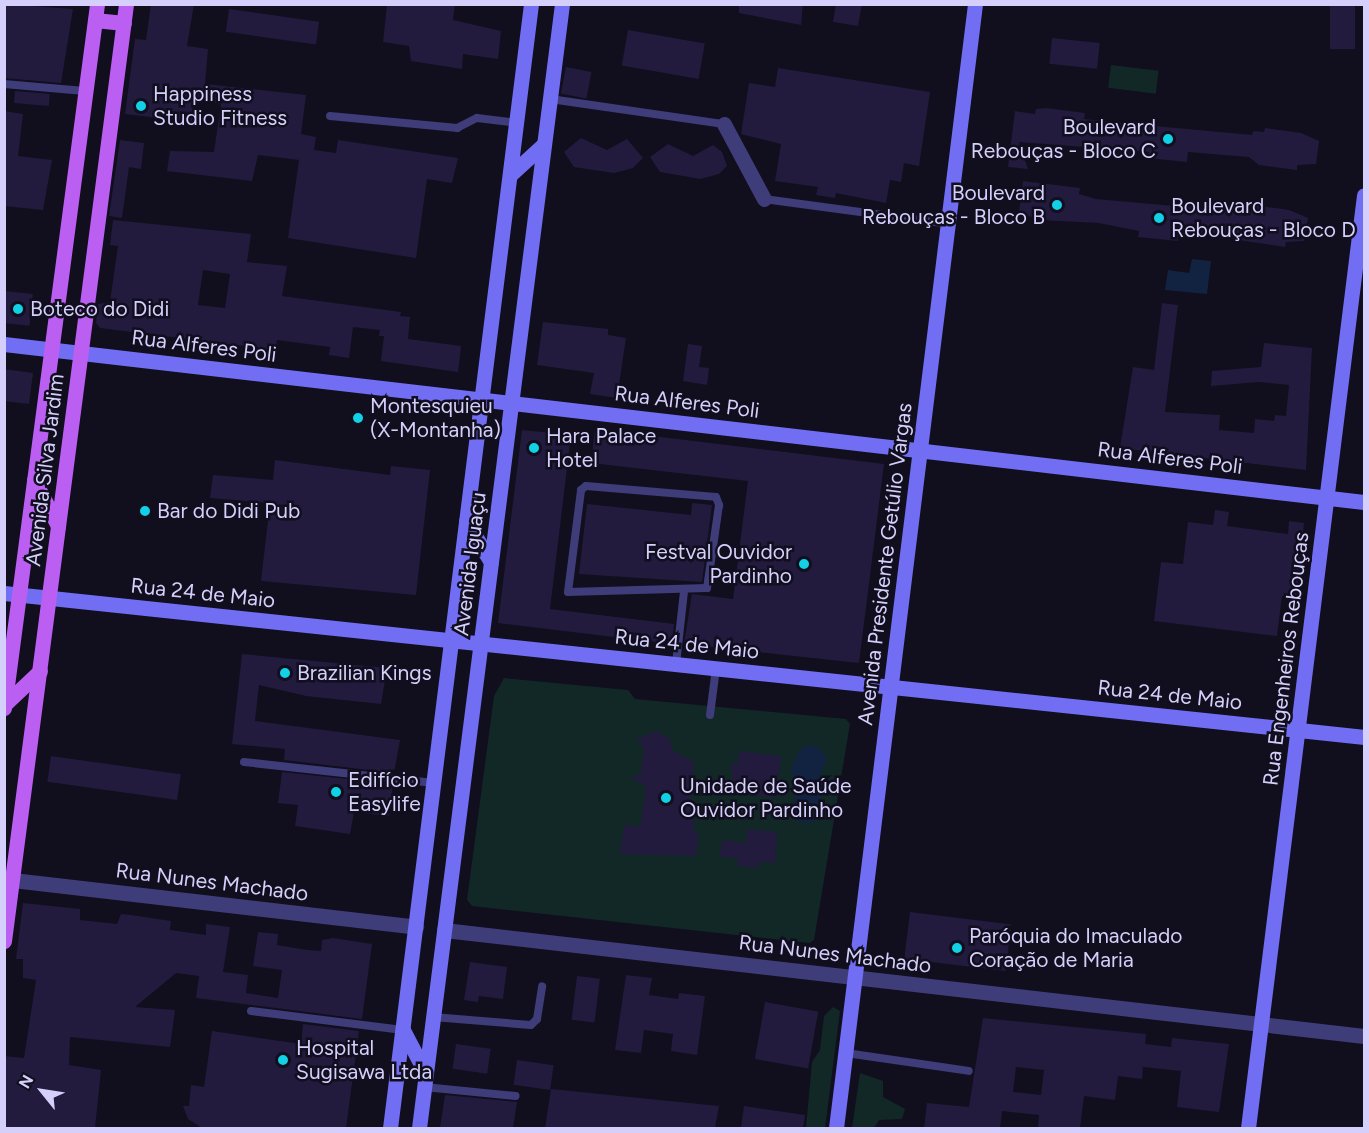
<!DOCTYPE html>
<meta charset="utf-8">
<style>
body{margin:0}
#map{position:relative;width:1369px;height:1133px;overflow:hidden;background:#110e1e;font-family:Figtree,sans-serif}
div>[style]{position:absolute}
.green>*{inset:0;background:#112827;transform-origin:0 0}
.water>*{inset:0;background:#112340}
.building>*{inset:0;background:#221b3e;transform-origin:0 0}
.lane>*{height:8px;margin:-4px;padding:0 4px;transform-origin:4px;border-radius:4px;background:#3f3c7a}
.street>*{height:15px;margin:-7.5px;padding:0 7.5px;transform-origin:7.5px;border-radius:7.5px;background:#3f3c7a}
.secondary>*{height:15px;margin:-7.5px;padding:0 7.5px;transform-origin:7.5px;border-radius:7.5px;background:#716ef4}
.primary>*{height:15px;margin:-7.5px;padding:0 7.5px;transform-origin:7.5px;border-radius:7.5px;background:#bb5ff3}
.dots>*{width:16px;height:16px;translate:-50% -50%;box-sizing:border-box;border:3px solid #110e1e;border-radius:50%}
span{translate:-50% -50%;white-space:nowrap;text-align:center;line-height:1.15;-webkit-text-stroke:5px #110e1e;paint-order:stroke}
.poi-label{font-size:21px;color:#d4cffb}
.left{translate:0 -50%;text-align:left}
.right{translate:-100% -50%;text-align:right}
.street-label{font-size:21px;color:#d4cffb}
.frame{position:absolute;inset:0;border:6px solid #d4cffb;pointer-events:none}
.north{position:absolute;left:12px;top:1061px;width:60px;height:60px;-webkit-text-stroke:4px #110e1e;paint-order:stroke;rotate:300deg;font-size:16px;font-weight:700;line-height:24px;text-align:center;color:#d4cffb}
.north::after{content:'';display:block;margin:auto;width:21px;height:27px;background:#d4cffb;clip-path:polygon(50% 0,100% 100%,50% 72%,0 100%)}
</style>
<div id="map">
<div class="green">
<i style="left:1111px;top:65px;width:48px;height:23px;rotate:7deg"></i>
<i style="clip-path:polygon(504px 678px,628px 690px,635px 699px,846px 719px,850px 724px,814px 940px,810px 943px,472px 906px,467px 900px,494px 696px)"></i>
<i style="clip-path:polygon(833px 1007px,840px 1011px,825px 1128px,806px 1128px,812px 1062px,820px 1050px,824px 1016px)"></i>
<i style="clip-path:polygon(860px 1073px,883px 1081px,883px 1097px,905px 1109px,902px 1119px,879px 1120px,874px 1128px,852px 1128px)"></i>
</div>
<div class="water">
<i style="clip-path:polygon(1192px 259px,1211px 261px,1207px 294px,1165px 290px,1168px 270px,1189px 273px)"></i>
<i style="clip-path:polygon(808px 745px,817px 746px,827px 759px,816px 785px,823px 805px,820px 814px,813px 822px,802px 823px,790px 813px,797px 792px,791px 769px,800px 750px)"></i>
</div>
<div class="building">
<i style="clip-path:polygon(4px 4px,73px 9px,61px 83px,4px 78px)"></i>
<i style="clip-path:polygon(151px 4px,194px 4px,187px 46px,208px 49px,205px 84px,306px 95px,301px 134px,316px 137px,314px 150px,336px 153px,338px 140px,458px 158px,452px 183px,427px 179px,416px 258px,288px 238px,299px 160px,258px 155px,252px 181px,167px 171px,170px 151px,214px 152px,221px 104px,194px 101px,193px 122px,125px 114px,135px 39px,146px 40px)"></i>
<i style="clip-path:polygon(455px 4px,453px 20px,501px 31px,498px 59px,463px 54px,462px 69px,411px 61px,409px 46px,383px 42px,387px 5px)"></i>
<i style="clip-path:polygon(739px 4px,803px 4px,801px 25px,739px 13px)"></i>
<i style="clip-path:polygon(836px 4px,862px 4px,858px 26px,833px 22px)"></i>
<i style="left:1330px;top:4px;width:25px;height:45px"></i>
<i style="left:229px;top:9px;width:91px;height:23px;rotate:8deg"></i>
<i style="left:628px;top:30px;width:78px;height:36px;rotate:10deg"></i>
<i style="left:1052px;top:38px;width:48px;height:26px;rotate:6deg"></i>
<i style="left:566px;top:67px;width:26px;height:27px;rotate:11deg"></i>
<i style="clip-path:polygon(778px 68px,930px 92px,919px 166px,904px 163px,901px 182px,890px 180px,886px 203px,836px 193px,835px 198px,816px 195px,818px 187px,775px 181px,781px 144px,741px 134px,749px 83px,775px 87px)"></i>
<i style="left:15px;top:91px;width:35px;height:12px;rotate:5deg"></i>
<i style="clip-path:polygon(1046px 108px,1085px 113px,1084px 119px,1111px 122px,1252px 135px,1253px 131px,1264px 132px,1265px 128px,1301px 133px,1319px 141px,1316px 164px,1297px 165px,1297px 170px,1259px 165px,1249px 157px,1188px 152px,1187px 162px,1148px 158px,1149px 152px,1019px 142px,1028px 169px,1008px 167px,1015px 111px,1035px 114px,1036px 109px)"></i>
<i style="clip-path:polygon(4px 111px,23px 114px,18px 156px,52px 160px,43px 210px,4px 206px)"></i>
<i style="clip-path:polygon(581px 138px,607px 150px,627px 139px,643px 158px,633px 168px,614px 173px,574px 167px,564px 152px)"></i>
<i style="clip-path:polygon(120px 140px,144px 143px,141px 169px,129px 167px,122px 218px,109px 216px)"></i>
<i style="clip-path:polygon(668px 144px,693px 156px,713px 145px,722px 152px,727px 166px,719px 174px,700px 179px,660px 172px,650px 157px)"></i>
<i style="clip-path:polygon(1023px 181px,1080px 188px,1079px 194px,1096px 199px,1241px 212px,1253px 205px,1289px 210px,1308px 218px,1304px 241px,1286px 242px,1285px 247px,1178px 231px,1178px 241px,1138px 237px,1139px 231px,1099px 223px,1039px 220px,1019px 212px)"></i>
<i style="clip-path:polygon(evenodd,113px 220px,251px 234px,247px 262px,287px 266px,282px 296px,401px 312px,400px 316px,410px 317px,408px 339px,461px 346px,458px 372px,381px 361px,384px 336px,379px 336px,380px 330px,353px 327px,349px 358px,329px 355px,330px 347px,277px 340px,275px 350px,100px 328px,96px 323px,98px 304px,110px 302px,118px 246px,110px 245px,113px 220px,203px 270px,230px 274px,225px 308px,198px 305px,203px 270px)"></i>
<i style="left:4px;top:291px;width:29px;height:32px;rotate:6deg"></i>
<i style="clip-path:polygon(1162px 303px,1178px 305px,1165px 412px,1220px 415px,1219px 430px,1254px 433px,1255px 419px,1274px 421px,1275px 415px,1286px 416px,1289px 385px,1259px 382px,1211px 386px,1212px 371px,1261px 367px,1264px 343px,1312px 348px,1306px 470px,1120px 448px,1133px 367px,1154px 370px)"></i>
<i style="clip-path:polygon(543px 322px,608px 329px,608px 335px,626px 338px,617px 398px,590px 394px,594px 373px,537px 365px)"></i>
<i style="clip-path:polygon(688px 344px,702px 346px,699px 367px,709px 368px,707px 385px,683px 381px)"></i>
<i style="clip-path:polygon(4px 369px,33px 373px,29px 404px,4px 401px)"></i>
<i style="clip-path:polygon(595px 429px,884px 464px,859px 663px,684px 644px,692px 594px,733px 599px,748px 481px,591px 463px)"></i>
<i style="clip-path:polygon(522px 430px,571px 435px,550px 609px,674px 624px,672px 644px,498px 623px)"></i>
<i style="clip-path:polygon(275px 460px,390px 475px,391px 466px,430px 470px,416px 595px,261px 581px,270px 503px,210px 498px,213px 475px,273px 480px)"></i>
<i style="clip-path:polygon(692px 503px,712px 505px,702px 582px,579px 574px,587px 504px,691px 515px)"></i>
<i style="clip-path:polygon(1215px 510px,1229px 512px,1227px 526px,1288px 534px,1289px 521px,1304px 523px,1296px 598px,1282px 596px,1277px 636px,1154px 621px,1161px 562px,1183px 564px,1188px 522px,1213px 525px)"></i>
<i style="clip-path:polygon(242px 654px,387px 668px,381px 704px,306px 696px,259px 685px,255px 721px,400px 740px,394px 773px,284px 760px,285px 749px,232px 744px)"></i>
<i style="clip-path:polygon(656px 731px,669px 738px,673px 751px,694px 762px,690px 800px,694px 800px,694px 833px,699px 833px,696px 856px,620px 854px,624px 825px,640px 827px,646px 786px,631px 778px,641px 773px,644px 746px,636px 740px)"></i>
<i style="clip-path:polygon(739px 751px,781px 756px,776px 798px,734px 793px,731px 762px,738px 763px)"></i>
<i style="left:51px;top:756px;width:131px;height:26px;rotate:8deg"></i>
<i style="clip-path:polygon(282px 772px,393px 784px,389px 816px,354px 812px,350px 834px,295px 826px,298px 805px,278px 803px)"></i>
<i style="clip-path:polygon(747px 829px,777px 832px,775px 863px,759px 861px,758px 868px,737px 866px,738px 858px,720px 857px,722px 840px,746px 843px)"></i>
<i style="clip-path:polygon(23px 903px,80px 909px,80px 920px,117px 924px,121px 914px,131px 915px,171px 921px,170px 930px,206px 935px,206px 924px,230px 927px,223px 972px,248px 975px,246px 993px,278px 998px,282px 970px,253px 966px,258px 932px,278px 934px,277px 945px,307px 950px,321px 951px,322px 940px,333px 938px,372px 944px,362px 1019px,196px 998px,199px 976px,176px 973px,135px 1007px,175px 1010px,170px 1047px,70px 1037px,69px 1065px,101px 1070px,95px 1128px,4px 1128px,4px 1056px,24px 1058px,36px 980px,23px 978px,23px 959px,16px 959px)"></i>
<i style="left:910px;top:912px;width:102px;height:47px;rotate:7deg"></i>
<i style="clip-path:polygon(470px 962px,507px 967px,503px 999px,479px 996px,478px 1002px,464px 1000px)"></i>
<i style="clip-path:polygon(626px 975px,652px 978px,649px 995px,678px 999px,679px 993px,705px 996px,697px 1055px,671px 1051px,673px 1034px,644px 1030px,641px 1053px,615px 1050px)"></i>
<i style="left:577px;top:976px;width:23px;height:44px;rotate:7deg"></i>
<i style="left:765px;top:1002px;width:54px;height:58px;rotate:10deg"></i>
<i style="clip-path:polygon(evenodd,983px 1018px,1146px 1034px,1145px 1044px,1171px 1047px,1172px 1038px,1229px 1044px,1219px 1112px,1177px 1107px,1181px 1071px,1143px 1067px,1142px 1079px,1118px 1076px,1115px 1100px,1084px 1096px,1080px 1128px,1038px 1128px,1039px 1115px,1002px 1111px,1000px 1128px,924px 1128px,927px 1103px,969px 1107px,983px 1018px,1016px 1067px,1044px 1070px,1041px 1095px,1013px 1092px,1016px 1067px)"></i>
<i style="clip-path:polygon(303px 1024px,359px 1031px,346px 1128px,202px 1128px,188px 1119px,183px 1106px,189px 1106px,191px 1085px,204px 1087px,212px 1031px,301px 1044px)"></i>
<i style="left:456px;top:1044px;width:35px;height:25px;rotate:8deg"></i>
<i style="left:517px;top:1060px;width:37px;height:25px;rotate:8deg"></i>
<i style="clip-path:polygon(551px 1089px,719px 1106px,715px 1128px,545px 1128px)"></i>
<i style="clip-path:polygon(445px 1095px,517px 1102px,513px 1128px,440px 1128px)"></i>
<i style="clip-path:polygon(744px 1106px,805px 1115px,803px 1128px,741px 1128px)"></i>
</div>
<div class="lane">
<i style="left:4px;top:84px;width:81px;rotate:4.9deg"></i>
<i style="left:550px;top:99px;width:176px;rotate:8.2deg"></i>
<i style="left:330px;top:116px;width:128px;rotate:5.4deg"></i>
<i style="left:457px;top:128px;width:22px;rotate:-27deg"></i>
<i style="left:477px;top:118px;width:39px;rotate:7deg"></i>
<i style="left:764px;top:199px;width:187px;rotate:7.7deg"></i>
<i style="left:586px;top:486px;width:130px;rotate:4.8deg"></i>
<i style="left:716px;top:497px;width:9px;rotate:69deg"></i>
<i style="left:719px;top:505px;width:84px;rotate:98.2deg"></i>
<i style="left:707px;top:588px;width:139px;rotate:178.4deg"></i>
<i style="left:568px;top:592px;width:103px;rotate:-82.7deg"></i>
<i style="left:581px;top:490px;width:6px;rotate:-39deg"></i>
<i style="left:676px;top:664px;width:72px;rotate:-83.7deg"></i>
<i style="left:710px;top:715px;width:47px;rotate:-82.7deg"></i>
<i style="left:244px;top:762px;width:191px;rotate:6.3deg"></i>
<i style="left:251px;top:1011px;width:153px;rotate:7.1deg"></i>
<i style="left:433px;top:1017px;width:98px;rotate:4.7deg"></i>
<i style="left:531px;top:1025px;width:8px;rotate:-45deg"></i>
<i style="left:537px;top:1019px;width:33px;rotate:-81deg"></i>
<i style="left:846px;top:1053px;width:124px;rotate:8.3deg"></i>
<i style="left:424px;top:1087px;width:92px;rotate:5.6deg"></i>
</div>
<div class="street">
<i style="left:724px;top:124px;width:85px;rotate:61.9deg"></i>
<i style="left:4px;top:879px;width:415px;rotate:6.6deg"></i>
<i style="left:444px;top:930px;width:926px;rotate:6.57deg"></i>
</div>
<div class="secondary">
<i style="left:510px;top:175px;width:46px;rotate:-42.4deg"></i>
<i style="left:4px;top:344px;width:1369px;rotate:6.63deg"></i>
<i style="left:466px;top:521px;width:48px;rotate:58.6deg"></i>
<i style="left:4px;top:593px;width:1368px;rotate:6.04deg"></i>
<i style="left:403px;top:1030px;width:50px;rotate:62.4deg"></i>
<i style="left:390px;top:1128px;width:1133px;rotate:-82.85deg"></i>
<i style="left:419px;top:1128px;width:1133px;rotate:-82.75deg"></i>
<i style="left:836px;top:1128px;width:1133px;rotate:-82.95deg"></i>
<i style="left:1248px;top:1128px;width:940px;rotate:-82.91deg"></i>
</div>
<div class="primary">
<i style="left:95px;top:20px;width:29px;rotate:6deg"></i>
<i style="left:34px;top:480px;width:52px;rotate:62.4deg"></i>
<i style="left:5px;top:704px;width:48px;rotate:-43.3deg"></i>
<i style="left:4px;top:708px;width:710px;rotate:-82.47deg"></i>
<i style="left:4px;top:941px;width:945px;rotate:-82.58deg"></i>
</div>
<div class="dots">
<i style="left:141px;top:106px;background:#12d0e5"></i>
<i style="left:1168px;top:139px;background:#12d0e5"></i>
<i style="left:1057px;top:205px;background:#12d0e5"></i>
<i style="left:1159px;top:218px;background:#12d0e5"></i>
<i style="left:18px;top:309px;background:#12d0e5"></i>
<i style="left:358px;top:418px;background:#12d0e5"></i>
<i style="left:534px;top:448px;background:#12d0e5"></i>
<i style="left:145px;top:511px;background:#12d0e5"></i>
<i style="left:804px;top:564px;background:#12d0e5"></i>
<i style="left:285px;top:673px;background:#12d0e5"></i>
<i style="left:336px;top:792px;background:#12d0e5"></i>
<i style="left:666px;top:798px;background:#12d0e5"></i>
<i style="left:957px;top:948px;background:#12d0e5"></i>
<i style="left:283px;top:1060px;background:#12d0e5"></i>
</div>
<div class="poi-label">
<span class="left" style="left:153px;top:106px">Happiness<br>Studio Fitness</span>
<span class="right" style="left:1156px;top:139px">Boulevard<br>Rebouças - Bloco C</span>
<span class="right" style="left:1045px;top:205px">Boulevard<br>Rebouças - Bloco B</span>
<span class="left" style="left:1171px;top:218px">Boulevard<br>Rebouças - Bloco D</span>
<span class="left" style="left:30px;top:309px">Boteco do Didi</span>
<span class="left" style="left:370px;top:418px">Montesquieu<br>(X-Montanha)</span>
<span class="left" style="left:546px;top:448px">Hara Palace<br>Hotel</span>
<span class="left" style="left:157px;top:511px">Bar do Didi Pub</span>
<span class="right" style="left:792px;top:564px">Festval Ouvidor<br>Pardinho</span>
<span class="left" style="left:297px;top:673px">Brazilian Kings</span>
<span class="left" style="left:348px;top:792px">Edifício<br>Easylife</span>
<span class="left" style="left:680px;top:798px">Unidade de Saúde<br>Ouvidor Pardinho</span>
<span class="left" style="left:969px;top:948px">Paróquia do Imaculado<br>Coração de Maria</span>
<span class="left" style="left:296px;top:1060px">Hospital<br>Sugisawa Ltda</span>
</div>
<div class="street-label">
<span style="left:204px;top:346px;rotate:7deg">Rua Alferes Poli</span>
<span style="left:687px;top:402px;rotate:7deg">Rua Alferes Poli</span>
<span style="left:1170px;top:458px;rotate:7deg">Rua Alferes Poli</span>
<span style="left:45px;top:470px;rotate:-83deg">Avenida Silva Jardim</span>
<span style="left:470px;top:564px;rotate:-83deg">Avenida Iguaçu</span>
<span style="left:885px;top:564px;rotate:-83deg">Avenida Presidente Getúlio Vargas</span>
<span style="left:203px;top:593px;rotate:6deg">Rua 24 de Maio</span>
<span style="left:687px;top:644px;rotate:6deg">Rua 24 de Maio</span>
<span style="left:1286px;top:659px;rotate:-83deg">Rua Engenheiros Rebouças</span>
<span style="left:1170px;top:695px;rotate:6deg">Rua 24 de Maio</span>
<span style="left:212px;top:882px;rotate:7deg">Rua Nunes Machado</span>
<span style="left:835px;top:954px;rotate:7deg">Rua Nunes Machado</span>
</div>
<div class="frame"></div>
<div class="north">N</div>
</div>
